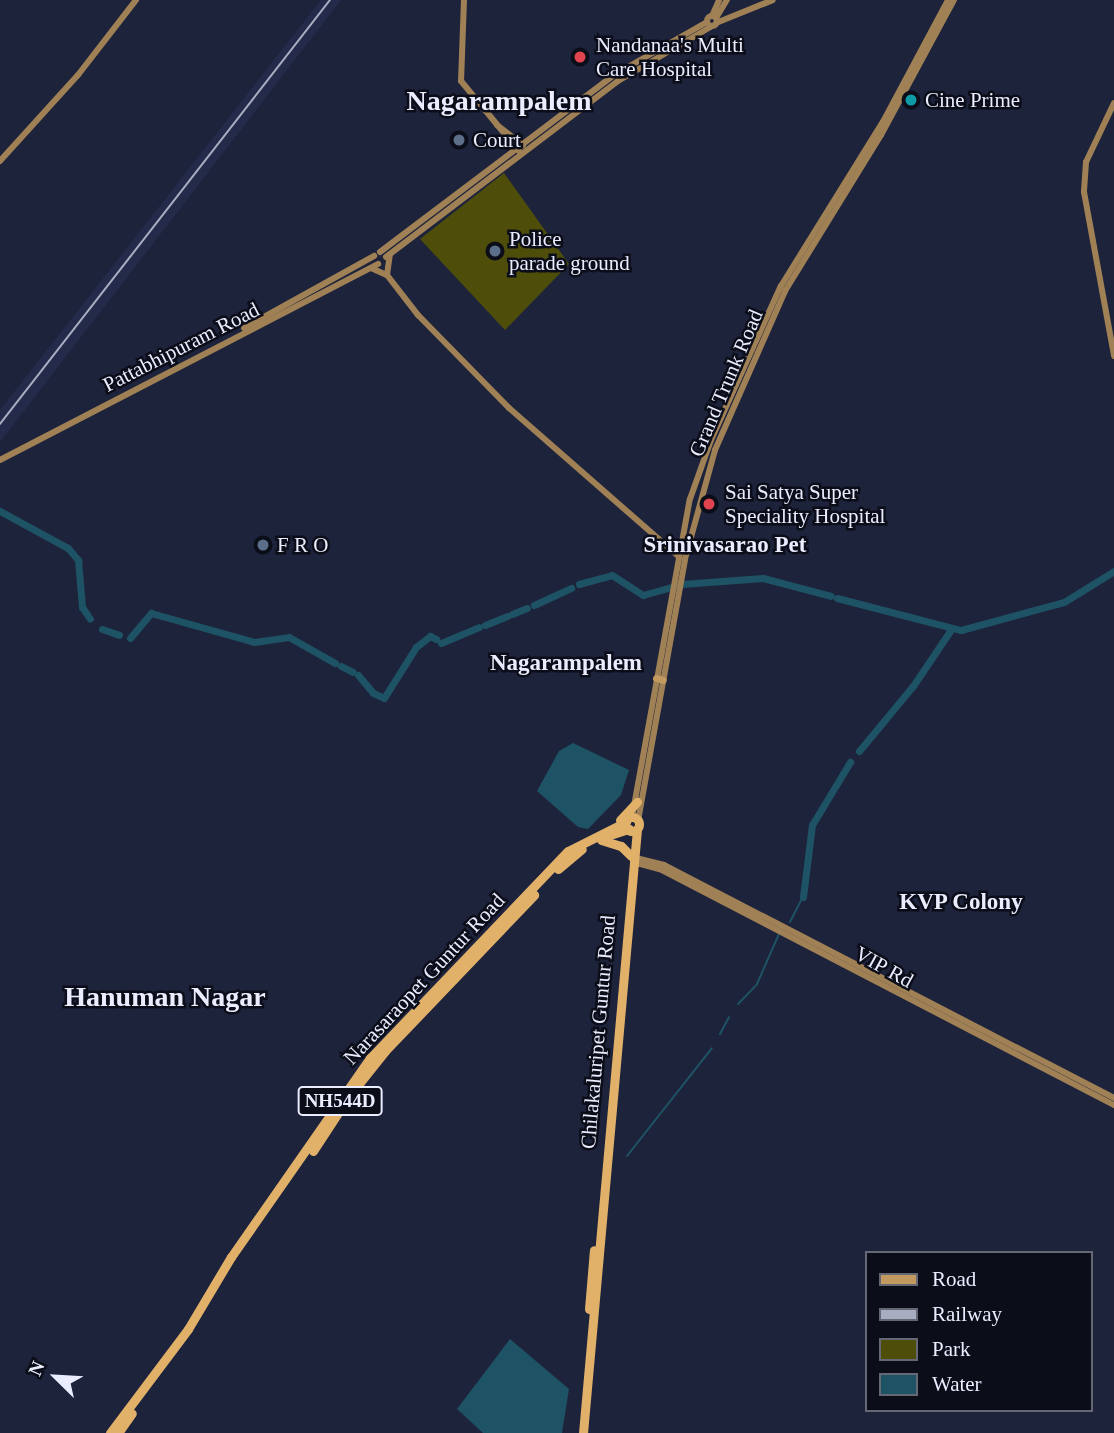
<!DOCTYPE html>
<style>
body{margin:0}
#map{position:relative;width:1114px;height:1433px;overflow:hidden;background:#1e233c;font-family:Georgia,serif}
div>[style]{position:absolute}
.built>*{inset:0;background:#242b4a}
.green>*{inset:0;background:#4e4e0a}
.water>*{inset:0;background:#1d5364}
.stream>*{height:2px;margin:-1px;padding:0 1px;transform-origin:1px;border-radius:1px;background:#1d5364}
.river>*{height:7px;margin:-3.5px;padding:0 3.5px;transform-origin:3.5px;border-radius:3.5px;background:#1d5364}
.secondary>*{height:6px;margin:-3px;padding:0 3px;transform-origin:3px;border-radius:3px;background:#a08155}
.secondary>.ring{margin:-3px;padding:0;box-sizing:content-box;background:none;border:6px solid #a08155;border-radius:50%}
.primary>*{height:7px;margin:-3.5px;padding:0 3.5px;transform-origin:3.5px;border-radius:3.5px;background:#c29a60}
.highway>*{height:9px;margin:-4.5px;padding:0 4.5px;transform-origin:4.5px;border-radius:4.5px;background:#e1b16a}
.highway>.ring{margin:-4.5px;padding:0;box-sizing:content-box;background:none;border:9px solid #e1b16a;border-radius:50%}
.rail>*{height:2px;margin:-1px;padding:0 1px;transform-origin:1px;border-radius:1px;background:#a9adc2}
.dots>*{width:19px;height:19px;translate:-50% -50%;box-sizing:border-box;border:4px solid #0b0d18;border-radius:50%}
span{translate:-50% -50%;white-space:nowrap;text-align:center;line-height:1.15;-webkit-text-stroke:5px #0b0d18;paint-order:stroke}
.shield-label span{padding:2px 5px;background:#0b0d18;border:2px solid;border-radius:5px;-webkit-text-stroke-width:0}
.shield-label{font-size:19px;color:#e9edff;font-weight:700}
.poi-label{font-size:21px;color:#e9edff}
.left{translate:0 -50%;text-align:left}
.street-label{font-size:21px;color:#e9edff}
.neighbourhood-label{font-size:23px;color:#e9edff;font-weight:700}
.district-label{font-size:28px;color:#e9edff;font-weight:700}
.legend{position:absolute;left:865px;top:1251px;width:228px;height:161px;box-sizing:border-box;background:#0b0d18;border:2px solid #646774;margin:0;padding:9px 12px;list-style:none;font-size:21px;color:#e9edff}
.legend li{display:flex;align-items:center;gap:14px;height:35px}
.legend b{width:35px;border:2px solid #646774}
.north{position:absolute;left:21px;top:1342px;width:70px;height:70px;-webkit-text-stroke:5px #0b0d18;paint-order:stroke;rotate:294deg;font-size:19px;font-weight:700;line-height:28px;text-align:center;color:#e9edff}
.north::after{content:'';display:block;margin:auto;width:24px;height:32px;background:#e9edff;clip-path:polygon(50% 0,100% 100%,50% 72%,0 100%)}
</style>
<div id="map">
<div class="built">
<i style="clip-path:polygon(321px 0,341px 0,0 442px,0 410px)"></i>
</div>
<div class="green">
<i style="clip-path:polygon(504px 173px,569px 264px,505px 330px,420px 239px)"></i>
</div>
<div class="water">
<i style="clip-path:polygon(573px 743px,629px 770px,621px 795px,588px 829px,578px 827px,537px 791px,559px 751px)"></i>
<i style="clip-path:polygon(510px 1339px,569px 1389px,562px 1433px,483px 1433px,457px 1409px)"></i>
</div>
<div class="stream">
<i style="left:790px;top:922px;width:28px;rotate:-63deg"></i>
<i style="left:738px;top:1004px;width:28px;rotate:-46deg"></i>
<i style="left:757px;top:984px;width:55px;rotate:-66.3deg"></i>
<i style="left:720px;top:1034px;width:19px;rotate:-62deg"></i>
<i style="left:627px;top:1156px;width:137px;rotate:-51.8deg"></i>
</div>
<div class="river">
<i style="left:0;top:511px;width:77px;rotate:28.6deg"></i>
<i style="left:68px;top:548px;width:16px;rotate:50deg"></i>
<i style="left:78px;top:560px;width:47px;rotate:85.1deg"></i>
<i style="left:82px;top:607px;width:14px;rotate:56deg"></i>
<i style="left:579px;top:584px;width:34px;rotate:-15deg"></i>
<i style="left:612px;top:575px;width:37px;rotate:33deg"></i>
<i style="left:643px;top:595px;width:41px;rotate:-15.8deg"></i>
<i style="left:682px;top:584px;width:81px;rotate:-4.2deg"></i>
<i style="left:763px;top:578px;width:70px;rotate:14.8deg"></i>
<i style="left:837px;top:598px;width:128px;rotate:14.5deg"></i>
<i style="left:961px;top:630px;width:107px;rotate:-15.2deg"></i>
<i style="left:1064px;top:602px;width:59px;rotate:-31.8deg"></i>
<i style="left:534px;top:605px;width:41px;rotate:-24.7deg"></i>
<i style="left:512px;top:614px;width:16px;rotate:-22deg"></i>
<i style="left:485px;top:625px;width:24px;rotate:-22deg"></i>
<i style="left:102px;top:629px;width:18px;rotate:19deg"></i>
<i style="left:130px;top:638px;width:33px;rotate:-50deg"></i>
<i style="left:151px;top:613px;width:107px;rotate:15.7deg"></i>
<i style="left:254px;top:642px;width:35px;rotate:-8deg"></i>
<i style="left:289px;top:637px;width:53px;rotate:29.5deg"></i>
<i style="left:441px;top:643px;width:41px;rotate:-22.8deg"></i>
<i style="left:341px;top:666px;width:13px;rotate:27deg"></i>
<i style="left:358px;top:675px;width:23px;rotate:50deg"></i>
<i style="left:373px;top:693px;width:12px;rotate:24deg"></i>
<i style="left:384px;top:698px;width:60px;rotate:-57.9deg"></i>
<i style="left:416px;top:647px;width:18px;rotate:-38deg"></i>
<i style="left:430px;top:636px;width:7px;rotate:27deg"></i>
<i style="left:859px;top:751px;width:85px;rotate:-50.3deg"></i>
<i style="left:913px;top:686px;width:66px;rotate:-56.1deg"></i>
<i style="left:803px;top:897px;width:73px;rotate:-82.9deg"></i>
<i style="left:812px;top:825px;width:74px;rotate:-58.9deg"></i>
</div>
<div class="secondary">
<i style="left:464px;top:0;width:81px;rotate:92.1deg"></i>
<i style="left:461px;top:81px;width:91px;rotate:50.4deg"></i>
<i style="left:712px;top:16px;width:17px;rotate:-66deg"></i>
<i class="ring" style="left:707px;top:16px;width:4px;height:4px"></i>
<i style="left:716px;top:18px;width:21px;rotate:-59deg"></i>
<i style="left:716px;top:23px;width:61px;rotate:-22deg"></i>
<i style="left:1114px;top:103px;width:65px;rotate:115.4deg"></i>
<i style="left:1086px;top:162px;width:30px;rotate:94deg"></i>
<i style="left:1084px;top:192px;width:167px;rotate:79.6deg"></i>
<i style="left:497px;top:125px;width:33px;rotate:38deg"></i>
<i style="left:0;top:161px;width:116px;rotate:-47.8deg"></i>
<i style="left:78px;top:75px;width:95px;rotate:-52.3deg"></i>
<i style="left:380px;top:252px;width:293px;rotate:-37.1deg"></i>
<i style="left:614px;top:75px;width:107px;rotate:-29.7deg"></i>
<i style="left:386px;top:257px;width:291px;rotate:-37.2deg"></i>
<i style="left:618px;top:81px;width:109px;rotate:-30.3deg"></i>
<i style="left:371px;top:268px;width:17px;rotate:24deg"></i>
<i style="left:387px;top:275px;width:51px;rotate:52.2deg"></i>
<i style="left:418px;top:315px;width:130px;rotate:45.6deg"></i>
<i style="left:509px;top:408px;width:226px;rotate:41.2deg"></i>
<i style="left:387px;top:275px;width:21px;rotate:-82deg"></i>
<i style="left:244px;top:328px;width:149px;rotate:-29deg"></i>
<i style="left:0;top:460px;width:426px;rotate:-27.4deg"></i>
<i style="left:632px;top:817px;width:323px;rotate:-79.7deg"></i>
<i style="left:690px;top:499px;width:63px;rotate:-70.4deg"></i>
<i style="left:711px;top:440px;width:169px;rotate:-65.6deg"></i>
<i style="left:781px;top:286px;width:195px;rotate:-58.2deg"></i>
<i style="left:884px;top:120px;width:136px;rotate:-61.9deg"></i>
<i style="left:638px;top:821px;width:266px;rotate:-79.8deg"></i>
<i style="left:685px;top:559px;width:113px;rotate:-74.6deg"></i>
<i style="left:715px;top:450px;width:174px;rotate:-66.2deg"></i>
<i style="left:785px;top:291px;width:183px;rotate:-58.4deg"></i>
<i style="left:881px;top:135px;width:153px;rotate:-61.6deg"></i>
<i style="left:632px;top:857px;width:33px;rotate:14deg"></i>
<i style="left:664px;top:865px;width:507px;rotate:27.37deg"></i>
<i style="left:633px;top:862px;width:28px;rotate:15deg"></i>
<i style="left:660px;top:869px;width:512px;rotate:27.47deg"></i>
</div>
<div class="primary">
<i style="left:656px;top:678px;width:7px;rotate:16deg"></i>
</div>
<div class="highway">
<i class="ring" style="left:625px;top:817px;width:5px;height:5px"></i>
<i style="left:620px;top:820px;width:25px;rotate:-47deg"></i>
<i style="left:610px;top:835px;width:20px;rotate:-18deg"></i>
<i style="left:601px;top:840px;width:21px;rotate:17deg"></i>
<i style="left:621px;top:846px;width:14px;rotate:45deg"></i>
<i style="left:558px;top:869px;width:31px;rotate:-40deg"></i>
<i style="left:354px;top:1090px;width:50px;rotate:-51.5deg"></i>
<i style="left:385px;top:1051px;width:216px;rotate:-46.3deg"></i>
<i style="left:313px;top:1151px;width:45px;rotate:-56.7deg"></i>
<i style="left:589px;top:1309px;width:59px;rotate:-85.2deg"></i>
<i style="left:110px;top:1433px;width:130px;rotate:-53.1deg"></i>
<i style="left:188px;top:1329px;width:84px;rotate:-59.2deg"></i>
<i style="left:231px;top:1257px;width:243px;rotate:-55.1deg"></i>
<i style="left:370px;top:1058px;width:286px;rotate:-46.3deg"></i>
<i style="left:568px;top:851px;width:65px;rotate:-26.6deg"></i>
<i style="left:118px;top:1433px;width:24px;rotate:-55deg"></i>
<i style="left:583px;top:1433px;width:606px;rotate:-84.89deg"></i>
</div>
<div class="rail">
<i style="left:0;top:424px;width:537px;rotate:-52.11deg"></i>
</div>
<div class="dots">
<i style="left:580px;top:57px;background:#e0444e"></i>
<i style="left:911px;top:100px;background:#0f9aa8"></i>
<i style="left:459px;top:140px;background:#5c6f8a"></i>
<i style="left:495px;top:251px;background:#5c6f8a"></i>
<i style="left:709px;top:504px;background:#e0444e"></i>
<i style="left:263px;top:545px;background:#5c6f8a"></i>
</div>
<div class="shield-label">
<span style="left:340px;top:1101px">NH544D</span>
</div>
<div class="poi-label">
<span class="left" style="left:596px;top:57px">Nandanaa's Multi<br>Care Hospital</span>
<span class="left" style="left:925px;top:100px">Cine Prime</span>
<span class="left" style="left:473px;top:140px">Court</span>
<span class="left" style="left:509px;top:251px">Police<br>parade ground</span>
<span class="left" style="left:725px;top:504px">Sai Satya Super<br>Speciality Hospital</span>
<span class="left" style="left:277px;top:545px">F R O</span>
</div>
<div class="street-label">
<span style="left:181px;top:347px;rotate:-27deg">Pattabhipuram Road</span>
<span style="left:726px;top:383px;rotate:-67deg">Grand Trunk Road</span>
<span style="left:884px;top:967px;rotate:29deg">VIP Rd</span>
<span style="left:424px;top:979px;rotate:-47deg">Narasaraopet Guntur Road</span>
<span style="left:598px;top:1032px;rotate:-85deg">Chilakaluripet Guntur Road</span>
</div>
<div class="neighbourhood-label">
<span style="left:725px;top:545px">Srinivasarao Pet</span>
<span style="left:566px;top:663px">Nagarampalem</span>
<span style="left:961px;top:902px">KVP Colony</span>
</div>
<div class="district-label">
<span style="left:499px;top:101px">Nagarampalem</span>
<span style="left:165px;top:997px">Hanuman Nagar</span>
</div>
<ul class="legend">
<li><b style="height:9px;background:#c29a60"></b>Road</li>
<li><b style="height:9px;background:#a9adc2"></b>Railway</li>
<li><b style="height:19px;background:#4e4e0a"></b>Park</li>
<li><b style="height:19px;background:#1d5364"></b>Water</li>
</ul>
<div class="north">N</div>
</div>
